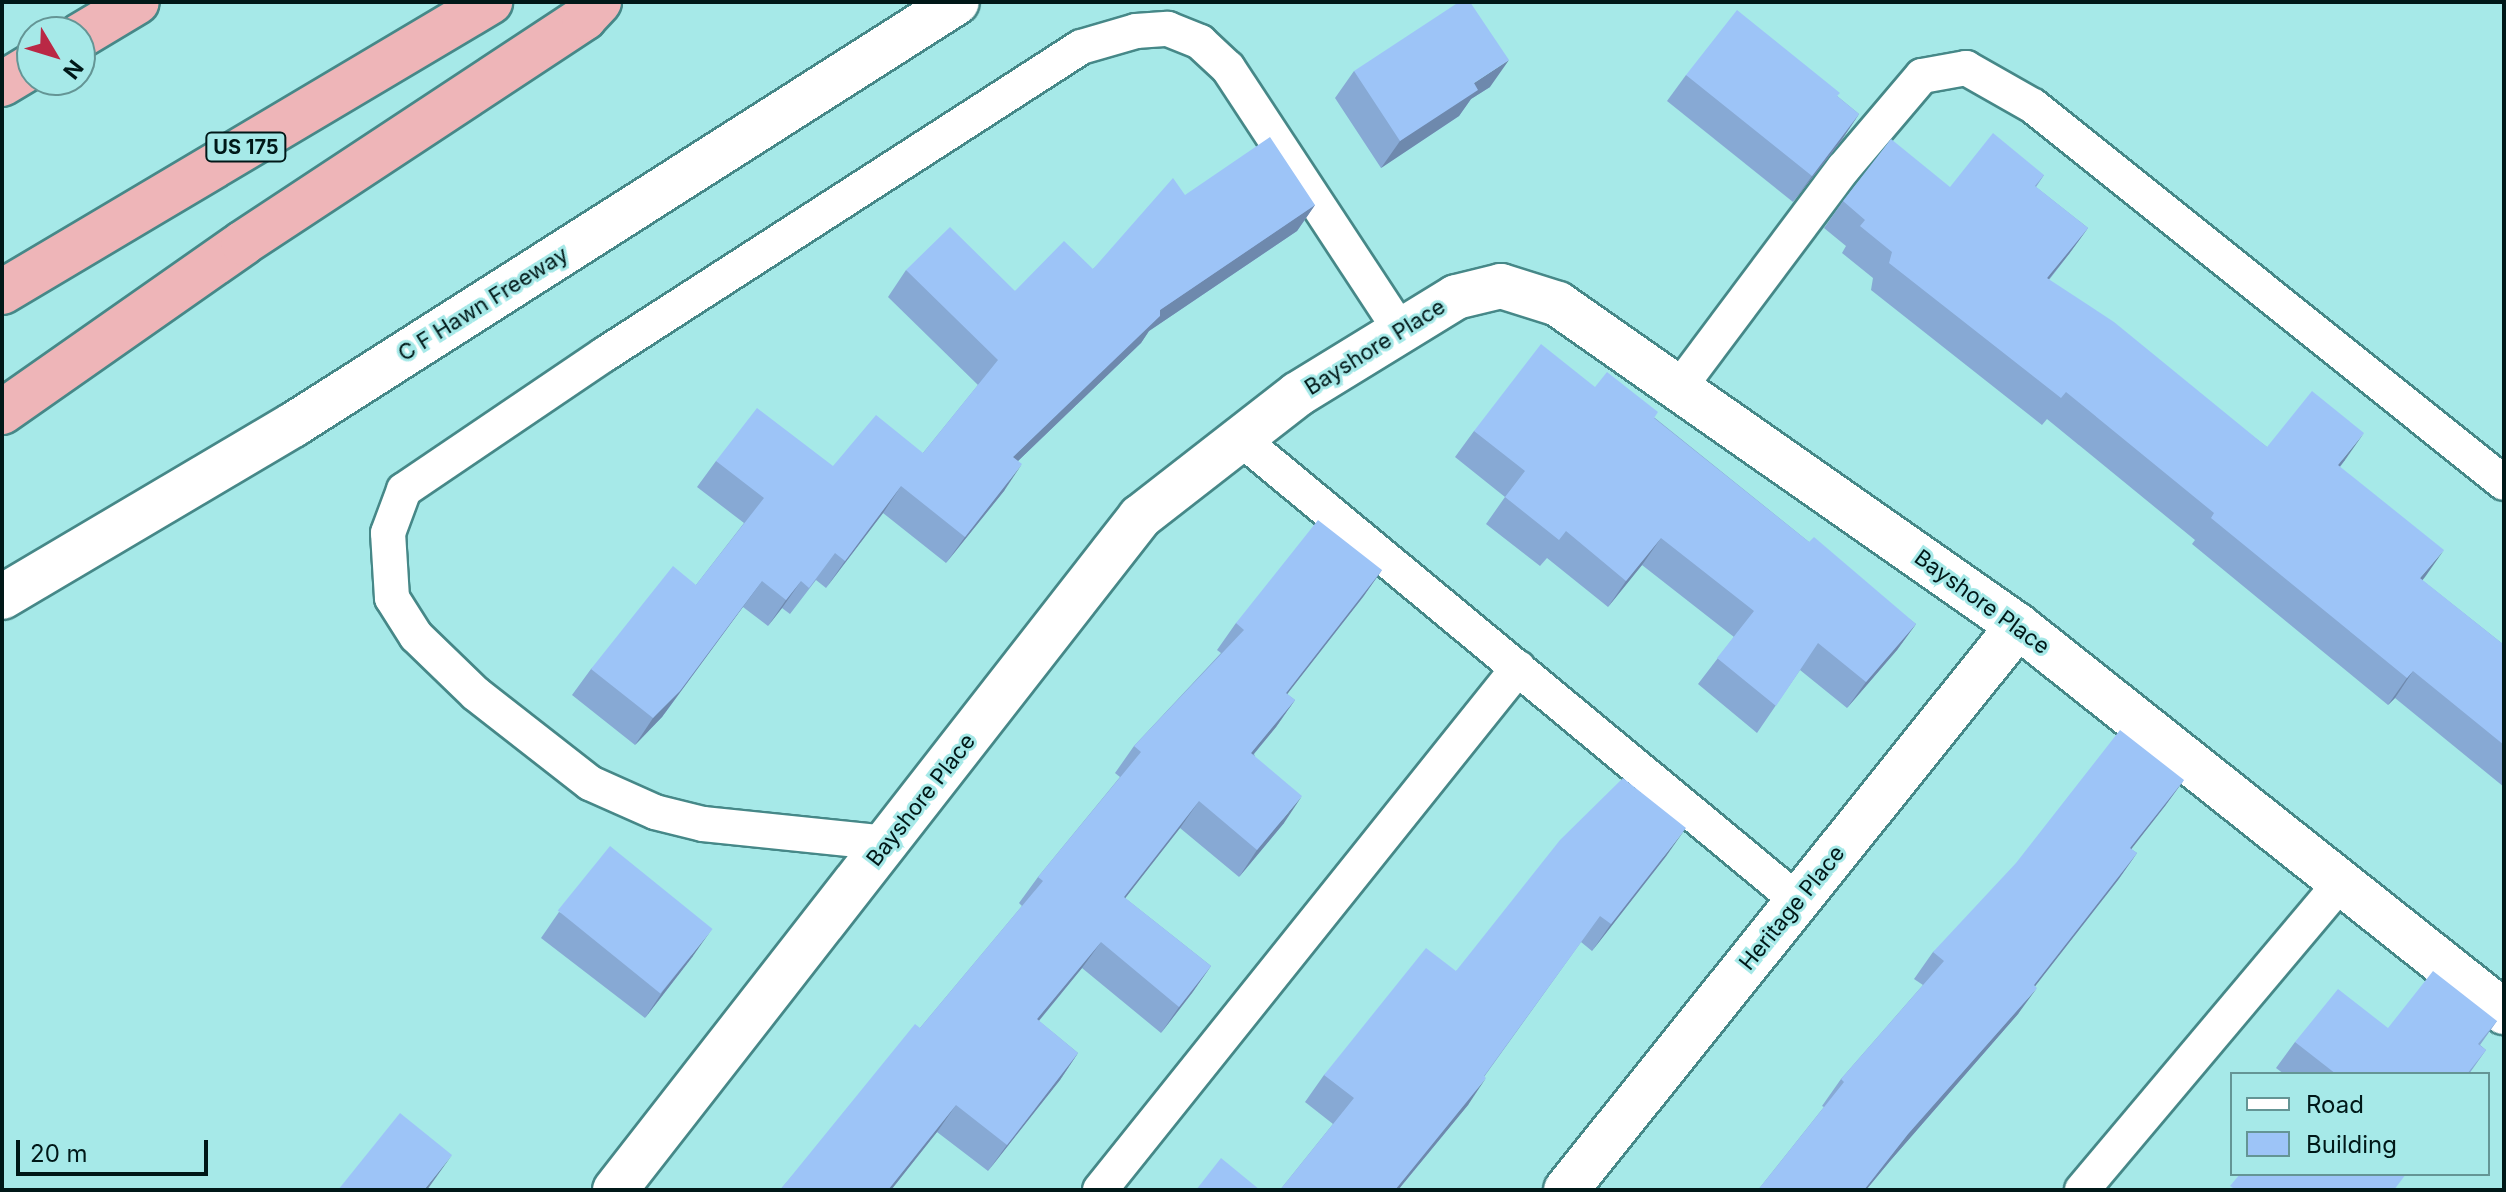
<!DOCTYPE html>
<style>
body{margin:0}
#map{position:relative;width:2506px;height:1192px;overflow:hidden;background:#a6e9e8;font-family:Inter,sans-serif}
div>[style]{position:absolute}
.roads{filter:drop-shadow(2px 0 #468888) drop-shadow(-2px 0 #468888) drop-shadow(0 2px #468888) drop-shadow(0 -2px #468888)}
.service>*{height:34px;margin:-17px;padding:0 17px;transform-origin:17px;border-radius:17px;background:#fff}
.minor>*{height:44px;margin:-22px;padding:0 22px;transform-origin:22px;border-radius:22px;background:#fff}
.secondary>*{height:44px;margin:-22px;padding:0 22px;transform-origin:22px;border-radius:22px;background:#fff}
.motorway>*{height:44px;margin:-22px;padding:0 22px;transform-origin:22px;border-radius:22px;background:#eeb5b8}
.wall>*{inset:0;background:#87a9d4}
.shaded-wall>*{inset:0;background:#6e89ad}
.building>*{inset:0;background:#9dc4f7;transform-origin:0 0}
span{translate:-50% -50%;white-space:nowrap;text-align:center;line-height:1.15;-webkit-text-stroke:6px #a6e9e8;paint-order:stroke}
.shield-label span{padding:2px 6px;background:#a6e9e8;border:2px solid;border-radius:6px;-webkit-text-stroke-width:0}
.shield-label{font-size:20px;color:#001818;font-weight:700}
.street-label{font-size:22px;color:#001818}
.frame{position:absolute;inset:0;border:4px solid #001818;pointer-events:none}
.legend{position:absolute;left:2230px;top:1072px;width:260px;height:104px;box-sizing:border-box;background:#a6e9e8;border:2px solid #649595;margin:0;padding:10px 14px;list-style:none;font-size:24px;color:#001818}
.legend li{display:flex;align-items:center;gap:16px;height:40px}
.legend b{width:40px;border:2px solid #649595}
.north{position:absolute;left:16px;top:16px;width:80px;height:80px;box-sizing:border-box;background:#a6e9e8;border:2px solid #649595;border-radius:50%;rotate:128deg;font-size:22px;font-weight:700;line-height:32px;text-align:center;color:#001818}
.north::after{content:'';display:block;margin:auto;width:28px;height:36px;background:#ba2845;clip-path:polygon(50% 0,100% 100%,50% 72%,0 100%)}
.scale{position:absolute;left:16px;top:1140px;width:192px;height:36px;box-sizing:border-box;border:4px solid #001818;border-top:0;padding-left:10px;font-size:24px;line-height:28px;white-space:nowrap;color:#001818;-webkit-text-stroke:6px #a6e9e8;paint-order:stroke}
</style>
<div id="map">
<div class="roads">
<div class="service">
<i style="left:1679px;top:388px;width:274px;rotate:-53.2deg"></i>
<i style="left:1843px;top:169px;width:122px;rotate:-49.7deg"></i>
<i style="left:1922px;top:76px;width:45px;rotate:-10.3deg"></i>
<i style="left:1966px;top:68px;width:77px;rotate:29.6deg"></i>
<i style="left:2033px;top:106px;width:603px;rotate:38.67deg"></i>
<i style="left:1241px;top:439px;width:724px;rotate:39.67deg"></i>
<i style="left:887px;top:843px;width:185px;rotate:-174.1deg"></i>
<i style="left:703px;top:824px;width:49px;rotate:-166deg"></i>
<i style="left:655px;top:812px;width:71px;rotate:-156deg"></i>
<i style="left:590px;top:783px;width:145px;rotate:-142deg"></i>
<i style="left:476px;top:694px;width:83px;rotate:-136deg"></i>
<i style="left:416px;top:636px;width:45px;rotate:-122.3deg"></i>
<i style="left:392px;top:598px;width:65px;rotate:-93.5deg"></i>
<i style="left:388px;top:533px;width:46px;rotate:-69.6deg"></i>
<i style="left:404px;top:490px;width:243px;rotate:-34.1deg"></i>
<i style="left:605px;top:354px;width:566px;rotate:-32.82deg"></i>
<i style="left:1081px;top:47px;width:57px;rotate:-16.2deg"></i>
<i style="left:1136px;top:31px;width:32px;rotate:-4deg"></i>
<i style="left:1168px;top:29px;width:35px;rotate:22deg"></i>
<i style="left:1200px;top:42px;width:38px;rotate:43deg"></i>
<i style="left:1228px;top:68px;width:315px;rotate:56.7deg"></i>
<i style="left:1100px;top:1190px;width:669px;rotate:-51.31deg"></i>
<i style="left:2082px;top:1190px;width:402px;rotate:-49.9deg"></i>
</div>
<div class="minor">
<i style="left:615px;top:1190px;width:854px;rotate:-52.04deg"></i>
<i style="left:1140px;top:517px;width:200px;rotate:-37.9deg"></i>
<i style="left:1298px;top:394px;width:185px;rotate:-31.5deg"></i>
<i style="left:1456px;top:297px;width:46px;rotate:-13.7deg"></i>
<i style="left:1501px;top:286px;width:60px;rotate:17.5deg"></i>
<i style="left:1558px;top:304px;width:562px;rotate:34.99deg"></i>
<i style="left:2018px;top:626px;width:621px;rotate:38.46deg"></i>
<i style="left:1566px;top:1190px;width:723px;rotate:-51.29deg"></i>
</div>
<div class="secondary">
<i style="left:2px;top:597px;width:338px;rotate:-30.6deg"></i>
<i style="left:293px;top:425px;width:787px;rotate:-32.5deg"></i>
</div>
<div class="motorway">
<i style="left:80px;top:36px;width:66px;rotate:-30.8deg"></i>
<i style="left:2px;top:84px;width:35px;rotate:-31deg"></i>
<i style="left:2px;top:292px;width:568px;rotate:-30.72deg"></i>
<i style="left:2px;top:412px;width:294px;rotate:-35deg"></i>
<i style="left:243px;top:243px;width:409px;rotate:-33.4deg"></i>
<i style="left:584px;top:18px;width:22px;rotate:-47deg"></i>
</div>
</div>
<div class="wall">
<i style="clip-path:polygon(1354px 71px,1490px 87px,1471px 99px,1459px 116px,1381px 168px,1335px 98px)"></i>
<i style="clip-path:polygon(1686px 75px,1837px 96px,1859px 114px,1841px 141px,1793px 202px,1667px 101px)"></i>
<i style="clip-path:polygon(2044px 175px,2036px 187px,2088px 228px,2069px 254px,2049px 280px,2267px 447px,2345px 460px,2340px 467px,2422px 580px,2504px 645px,2504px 787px,2395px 698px,2388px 705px,2192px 544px,2195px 540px,2047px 419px,2042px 425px,1871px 290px,1873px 278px,1842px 253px,1846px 246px,1824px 228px,1843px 201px)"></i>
<i style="clip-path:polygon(1185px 195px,1315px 205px,1297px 231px,1149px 331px,1141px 343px,1018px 461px,1004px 491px,946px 563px,883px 513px,826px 588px,816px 580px,790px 614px,782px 608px,768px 626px,743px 607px,662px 717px,635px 745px,572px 695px,591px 669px,696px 585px,744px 523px,697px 487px,716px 461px,833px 466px,923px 453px,978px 385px,888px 297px,906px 270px,1015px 291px,1093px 269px)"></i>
<i style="clip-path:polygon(1595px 387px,1655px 418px,1809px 542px,1916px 624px,1897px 650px,1847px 708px,1800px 670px,1757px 733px,1698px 684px,1734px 637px,1642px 565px,1608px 607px,1547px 558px,1540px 566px,1486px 524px,1505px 497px,1455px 457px,1474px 431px)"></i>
<i style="clip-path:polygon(1382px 570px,1363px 597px,1287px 694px,1295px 700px,1276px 727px,1254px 754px,1284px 823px,1239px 877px,1180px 828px,1125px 898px,1211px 966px,1192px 993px,1161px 1033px,1082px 968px,1039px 1021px,1078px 1053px,1060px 1080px,988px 1171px,937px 1132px,891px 1190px,780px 1190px,920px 1028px,1022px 906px,1019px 903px,1038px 877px,1120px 777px,1115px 773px,1134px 746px,1221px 653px,1217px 650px,1236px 623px)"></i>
<i style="clip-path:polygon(2184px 780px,2165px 806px,2131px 849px,2137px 853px,2118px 880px,2035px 986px,2018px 1014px,1890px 1161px,1866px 1190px,1758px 1190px,1824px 1107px,1822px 1106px,1841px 1079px,1923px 985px,1914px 979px,1933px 952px)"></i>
<i style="clip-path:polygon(1667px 855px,1592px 951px,1581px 942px,1484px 1077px,1468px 1105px,1398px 1190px,1280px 1190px,1333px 1124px,1305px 1102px,1324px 1075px,1456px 971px)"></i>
<i style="clip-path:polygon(559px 912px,693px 956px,645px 1018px,541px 938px)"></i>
<i style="clip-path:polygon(2497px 1021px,2480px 1045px,2486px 1050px,2469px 1074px,2284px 1074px,2276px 1068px,2295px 1042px,2388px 1028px)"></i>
</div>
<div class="shaded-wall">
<i style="clip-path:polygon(1509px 60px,1490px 87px,1471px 99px,1459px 116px,1381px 168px,1400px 141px,1474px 83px)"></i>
<i style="clip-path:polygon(1859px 114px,1841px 141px,1793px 202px,1812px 176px)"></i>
<i style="clip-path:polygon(1315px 205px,1297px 231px,1149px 331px,1141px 343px,994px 484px,1013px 457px,1160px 310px)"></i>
<i style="clip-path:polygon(2088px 228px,2069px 254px,2028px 305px,2047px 278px)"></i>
<i style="clip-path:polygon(2364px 433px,2345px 460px,2319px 492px,2338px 465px)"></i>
<i style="clip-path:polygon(1022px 464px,1004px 491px,946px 563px,965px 537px)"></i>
<i style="clip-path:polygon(901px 486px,883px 513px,826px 588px,845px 561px)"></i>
<i style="clip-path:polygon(1661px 538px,1642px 565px,1608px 607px,1626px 581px)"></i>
<i style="clip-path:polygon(2444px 550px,2425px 577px,2402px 605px,2420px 578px)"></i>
<i style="clip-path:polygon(1382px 570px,1363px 597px,1267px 720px,1286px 693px)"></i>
<i style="clip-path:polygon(762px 581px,662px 717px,635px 745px,653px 718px)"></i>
<i style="clip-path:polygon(801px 581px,782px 608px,768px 626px,786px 600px)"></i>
<i style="clip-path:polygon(1916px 624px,1897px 650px,1847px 708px,1866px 682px)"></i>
<i style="clip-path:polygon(2413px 671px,2395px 698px,2388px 705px,2407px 678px)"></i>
<i style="clip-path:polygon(1295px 700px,1276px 727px,1233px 779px,1251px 753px)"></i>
<i style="clip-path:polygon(2184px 780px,2165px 806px,2111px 875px,2130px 848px)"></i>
<i style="clip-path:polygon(1302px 796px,1284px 823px,1239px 877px,1257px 850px)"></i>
<i style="clip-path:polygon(1199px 801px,1180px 828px,1105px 924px,1124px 897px)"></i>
<i style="clip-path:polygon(1686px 828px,1667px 855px,1592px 951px,1611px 924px)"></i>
<i style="clip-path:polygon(2137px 853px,2118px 880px,2015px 1012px,2034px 985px)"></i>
<i style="clip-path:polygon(712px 929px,693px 956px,645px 1018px,663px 991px)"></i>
<i style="clip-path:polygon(1101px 942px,1082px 968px,1018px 1046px,1037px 1019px)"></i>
<i style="clip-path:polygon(1211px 966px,1192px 993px,1161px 1033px,1179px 1007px)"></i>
<i style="clip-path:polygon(2037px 988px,2018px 1014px,1890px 1161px,1866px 1190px,1864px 1190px,1908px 1134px)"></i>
<i style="clip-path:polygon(1078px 1053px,1060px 1080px,988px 1171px,1007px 1145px)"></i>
<i style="clip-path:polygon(1486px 1078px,1468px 1105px,1398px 1190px,1395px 1190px)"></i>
<i style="clip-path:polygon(956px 1105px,937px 1132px,891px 1190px,888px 1190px)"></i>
<i style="clip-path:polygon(452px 1155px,427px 1190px,424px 1190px)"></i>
</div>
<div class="building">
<i style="clip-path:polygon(1459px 2px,1470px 2px,1509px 60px,1474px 83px,1478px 90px,1400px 141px,1354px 71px)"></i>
<i style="clip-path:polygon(1737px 10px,1840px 93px,1837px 96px,1859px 114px,1812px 176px,1686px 75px)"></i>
<i style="clip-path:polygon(1993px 133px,2044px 175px,2035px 186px,2088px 228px,2047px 278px,2114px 322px,2267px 447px,2312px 391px,2364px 433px,2338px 465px,2444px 550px,2420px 578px,2504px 645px,2504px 745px,2413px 671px,2407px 678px,2211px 518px,2214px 513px,2066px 392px,2061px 398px,1889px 263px,1892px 252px,1860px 226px,1865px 220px,1843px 201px,1891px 139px,1950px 187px)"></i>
<i style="clip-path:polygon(1270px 137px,1315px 205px,1160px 310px,1160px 316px,1013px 457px,1022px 464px,965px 537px,901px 486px,845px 561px,835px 553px,809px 588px,801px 581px,786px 600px,762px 581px,680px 691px,653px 718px,591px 669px,673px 566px,696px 585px,764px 498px,716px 461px,757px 408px,833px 466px,876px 415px,923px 453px,998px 360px,906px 270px,950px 227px,1015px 291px,1064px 241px,1093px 269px,1173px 178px,1185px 195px)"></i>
<i style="clip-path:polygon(1541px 344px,1595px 387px,1607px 372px,1658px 412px,1654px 418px,1809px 542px,1814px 537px,1916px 624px,1866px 682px,1818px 643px,1776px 706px,1717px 658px,1754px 611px,1661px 538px,1626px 581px,1566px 531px,1559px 540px,1505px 497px,1525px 471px,1474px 431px)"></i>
<i style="clip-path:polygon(1318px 520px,1382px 570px,1286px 693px,1295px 700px,1251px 753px,1302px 796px,1257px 850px,1199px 801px,1124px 897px,1211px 966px,1179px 1007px,1101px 942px,1037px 1019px,1078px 1053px,1007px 1145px,956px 1105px,888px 1190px,780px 1190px,915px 1024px,920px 1028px,1043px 881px,1038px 877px,1141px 752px,1134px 746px,1244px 630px,1236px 623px)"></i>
<i style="clip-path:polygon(2120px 730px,2184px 780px,2130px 848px,2137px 853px,2034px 985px,2037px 988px,1908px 1134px,1864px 1190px,1758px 1190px,1844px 1082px,1841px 1079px,1944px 961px,1933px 952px,2016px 863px)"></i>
<i style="clip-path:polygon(1623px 778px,1686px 828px,1611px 924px,1600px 916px,1484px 1076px,1486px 1078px,1395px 1190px,1280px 1190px,1354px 1098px,1324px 1075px,1426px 948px,1456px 971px,1560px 840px)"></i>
<i style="left:610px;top:846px;width:132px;height:83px;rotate:39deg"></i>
<i style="clip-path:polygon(2433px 971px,2497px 1021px,2478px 1044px,2486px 1050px,2467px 1074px,2336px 1074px,2295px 1042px,2338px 989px,2388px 1028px)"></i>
<i style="clip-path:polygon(400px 1113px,452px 1155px,424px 1190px,338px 1190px)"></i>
<i style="clip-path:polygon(1221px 1158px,1260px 1190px,1196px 1190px)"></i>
<i style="clip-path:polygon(2240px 1174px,2406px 1174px,2394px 1190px,2236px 1190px,2230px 1186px)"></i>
</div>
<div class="shield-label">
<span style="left:246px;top:147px">US 175</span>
</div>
<div class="street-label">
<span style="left:483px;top:304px;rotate:-32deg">C F Hawn Freeway</span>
<span style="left:1375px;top:347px;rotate:-32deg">Bayshore Place</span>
<span style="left:1982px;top:602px;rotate:36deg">Bayshore Place</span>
<span style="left:921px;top:800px;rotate:-52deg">Bayshore Place</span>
<span style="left:1792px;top:908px;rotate:-51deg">Heritage Place</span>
</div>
<div class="frame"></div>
<ul class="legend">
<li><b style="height:10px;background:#fff"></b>Road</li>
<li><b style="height:22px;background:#9dc4f7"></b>Building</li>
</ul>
<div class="north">N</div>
<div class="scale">20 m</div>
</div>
